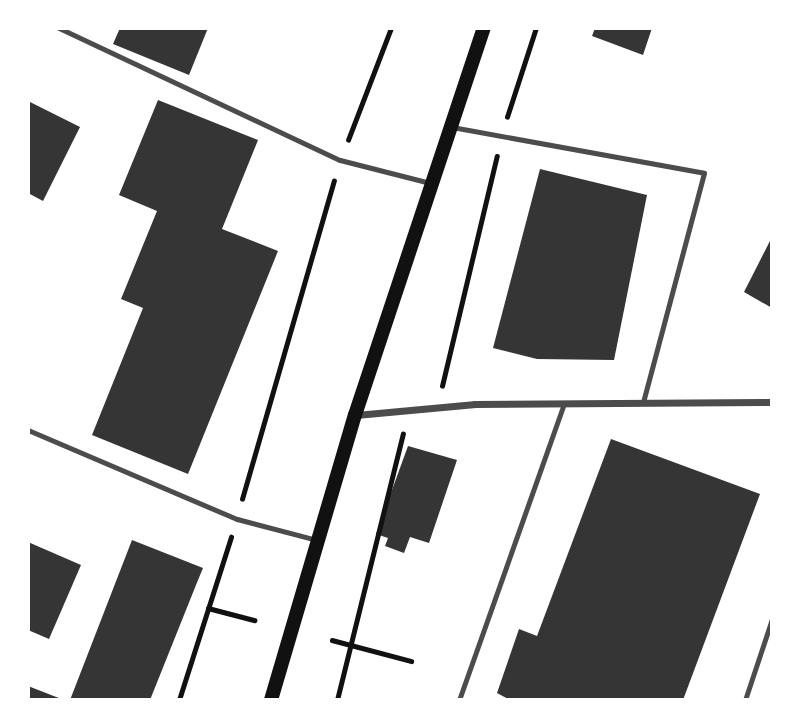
<!DOCTYPE html>
<style>
body{margin:0}
#map{position:relative;width:800px;height:728px;overflow:hidden;background:#fff;font-family:Arial,sans-serif}
div>[style]{position:absolute}
.building>*{inset:0;background:#353535}
.path>*{height:4.5px;margin:-2.25px;padding:0 2.25px;transform-origin:2.25px;border-radius:2.25px;background:#111}
.service>*{height:5px;margin:-2.5px;padding:0 2.5px;transform-origin:2.5px;border-radius:2.5px;background:#4c4c4c}
.minor>*{height:7px;margin:-3.5px;padding:0 3.5px;transform-origin:3.5px;border-radius:3.5px;background:#4c4c4c}
.secondary>*{height:14px;margin:-7px;padding:0 7px;transform-origin:7px;border-radius:7px;background:#111}
span{translate:-50% -50%;white-space:nowrap;text-align:center;line-height:1.15;-webkit-text-stroke:5px #fff;paint-order:stroke}
.frame{position:absolute;inset:0;border:30px solid #fff;pointer-events:none}
</style>
<div id="map">
<div class="building">
<i style="clip-path:polygon(120px 28px,208px 28px,189px 75px,113px 44px)"></i>
<i style="clip-path:polygon(595px 28px,652px 28px,643px 55px,592px 36px)"></i>
<i style="clip-path:polygon(158px 100px,258px 140px,222px 229px,278px 251px,188px 474px,92px 435px,143px 308px,121px 299px,157px 211px,119px 195px)"></i>
<i style="clip-path:polygon(28px 101px,80px 127px,43px 201px,28px 193px)"></i>
<i style="clip-path:polygon(540px 169px,647px 195px,614px 360px,537px 359px,493px 348px)"></i>
<i style="clip-path:polygon(772px 237px,772px 308px,744px 292px)"></i>
<i style="clip-path:polygon(611px 439px,760px 494px,683px 700px,510px 700px,497px 693px,519px 629px,537px 636px)"></i>
<i style="clip-path:polygon(408px 446px,457px 460px,429px 543px,410px 537px,404px 553px,385px 546px,388px 538px,376px 534px)"></i>
<i style="clip-path:polygon(132px 540px,203px 568px,196px 585px,150px 700px,70px 700px)"></i>
<i style="clip-path:polygon(28px 542px,81px 565px,49px 639px,28px 630px)"></i>
<i style="clip-path:polygon(28px 686px,64px 700px,28px 700px)"></i>
</div>
<div class="path">
<i style="left:507px;top:117px;width:94px;rotate:-72deg"></i>
<i style="left:348px;top:140px;width:120px;rotate:-69deg"></i>
<i style="left:442px;top:386px;width:236px;rotate:-76.6deg"></i>
<i style="left:242px;top:499px;width:331px;rotate:-73.9deg"></i>
<i style="left:208px;top:608px;width:48px;rotate:14.6deg"></i>
<i style="left:332px;top:640px;width:82px;rotate:14.9deg"></i>
<i style="left:179px;top:700px;width:171px;rotate:-72.3deg"></i>
<i style="left:337px;top:700px;width:274px;rotate:-76.1deg"></i>
</div>
<div class="service">
<i style="left:59px;top:28px;width:310px;rotate:25.2deg"></i>
<i style="left:340px;top:160px;width:93px;rotate:14.3deg"></i>
<i style="left:452px;top:127px;width:256px;rotate:10.3deg"></i>
<i style="left:704px;top:173px;width:238px;rotate:104.9deg"></i>
<i style="left:28px;top:430px;width:227px;rotate:23.1deg"></i>
<i style="left:237px;top:519px;width:83px;rotate:14.7deg"></i>
<i style="left:459px;top:700px;width:314px;rotate:-70.5deg"></i>
<i style="left:745px;top:700px;width:85px;rotate:-71.6deg"></i>
</div>
<div class="minor">
<i style="left:356px;top:415px;width:120px;rotate:-5.3deg"></i>
<i style="left:475px;top:404px;width:297px;rotate:-0.4deg"></i>
</div>
<div class="secondary">
<i style="left:271px;top:700px;width:297px;rotate:-73.6deg"></i>
<i style="left:355px;top:415px;width:408px;rotate:-71.6deg"></i>
</div>
<div class="frame"></div>
</div>
